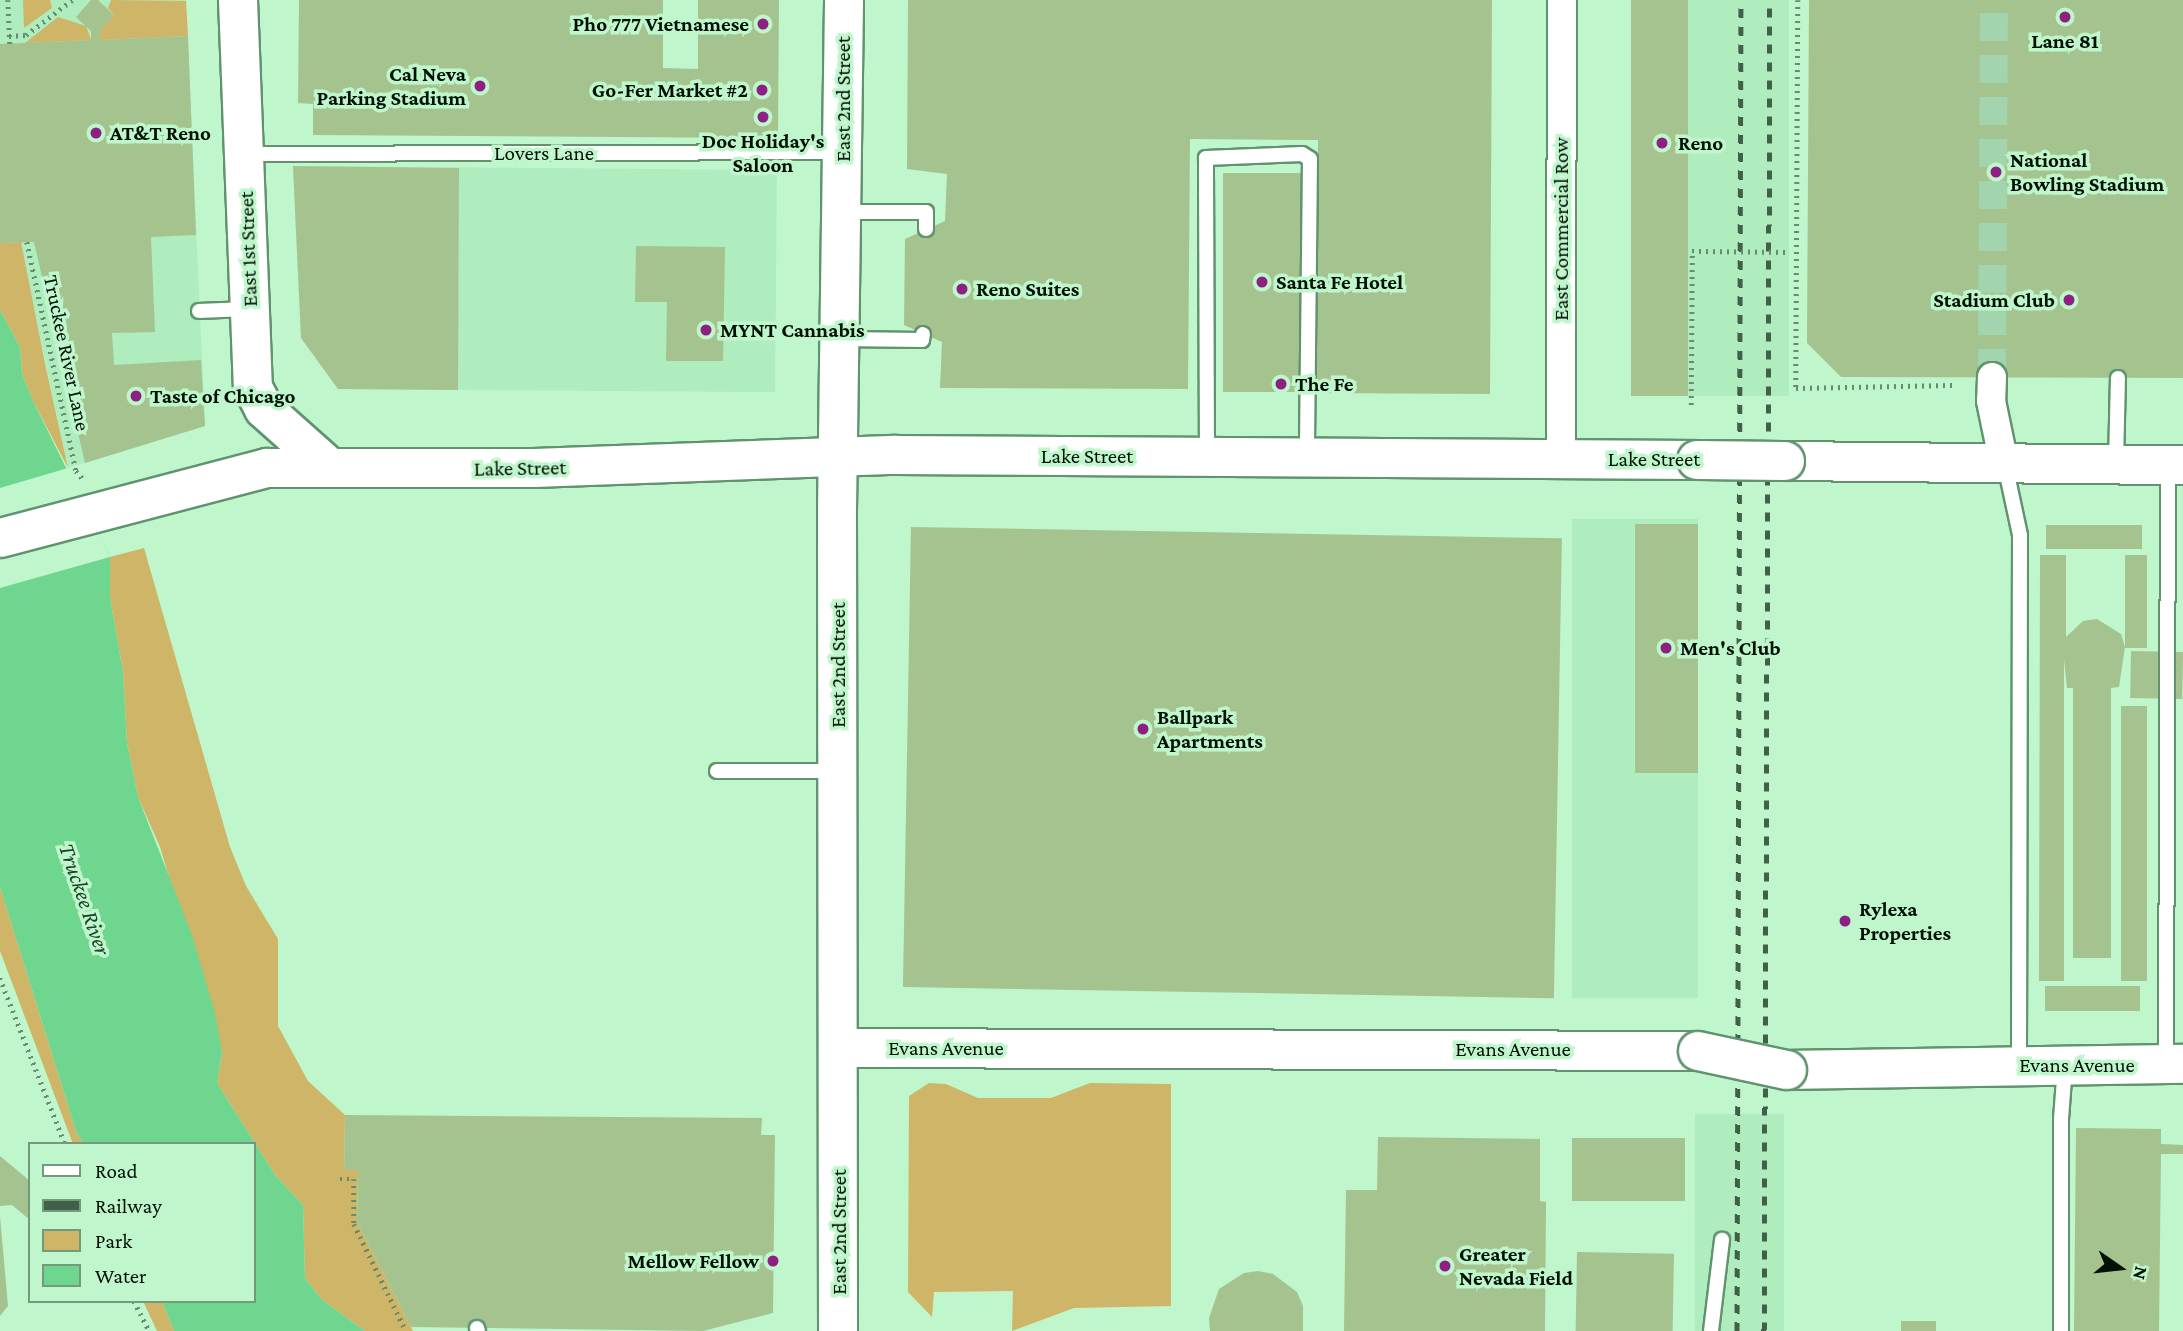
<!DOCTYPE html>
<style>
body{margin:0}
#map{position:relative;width:2183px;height:1331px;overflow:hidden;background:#bff6cc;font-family:"Crimson Pro",serif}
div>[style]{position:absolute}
.built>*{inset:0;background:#afecbe;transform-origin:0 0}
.green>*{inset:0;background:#cfb567}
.water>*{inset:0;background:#6ed68e}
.pier>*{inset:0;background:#bff6cc}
.building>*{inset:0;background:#a5c38f;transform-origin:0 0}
.street-tunnel>*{height:28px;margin-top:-14px;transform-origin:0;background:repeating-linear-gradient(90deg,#a2d4ae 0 28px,transparent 0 42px)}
.path>*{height:4.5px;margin-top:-2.25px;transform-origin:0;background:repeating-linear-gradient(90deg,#668b6f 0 2px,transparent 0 7px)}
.roads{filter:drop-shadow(2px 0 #60936e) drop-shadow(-2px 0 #60936e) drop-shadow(0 2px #60936e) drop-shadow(0 -2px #60936e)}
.lane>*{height:14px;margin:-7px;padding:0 7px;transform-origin:7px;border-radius:7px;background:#fff}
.street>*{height:28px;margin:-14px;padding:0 14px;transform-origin:14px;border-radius:14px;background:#fff}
.secondary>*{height:38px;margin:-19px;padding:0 19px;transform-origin:19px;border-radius:19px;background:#fff}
.rail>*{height:5px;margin-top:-2.5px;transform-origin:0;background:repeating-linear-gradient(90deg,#426049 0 9px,transparent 0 18px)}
.path-bridge>*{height:4.5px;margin-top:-2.25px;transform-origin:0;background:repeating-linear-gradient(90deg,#668b6f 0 2px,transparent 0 7px)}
.bridges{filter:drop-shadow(2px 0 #60936e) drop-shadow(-2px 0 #60936e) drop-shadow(0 2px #60936e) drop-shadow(0 -2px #60936e)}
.secondary-bridge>*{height:38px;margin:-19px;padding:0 19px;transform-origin:19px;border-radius:19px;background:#fff}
.dots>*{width:19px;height:19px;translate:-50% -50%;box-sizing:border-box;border:4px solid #bff6cc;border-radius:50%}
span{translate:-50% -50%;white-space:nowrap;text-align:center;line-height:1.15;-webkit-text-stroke:7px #bff6cc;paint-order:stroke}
.poi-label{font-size:21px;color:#001004;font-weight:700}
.right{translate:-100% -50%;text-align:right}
.left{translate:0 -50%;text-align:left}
.street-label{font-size:21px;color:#001004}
.water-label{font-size:23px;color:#194327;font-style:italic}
.legend{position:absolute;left:28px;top:1142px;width:228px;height:161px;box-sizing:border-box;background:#bff6cc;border:2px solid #739a7c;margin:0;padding:9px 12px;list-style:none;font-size:21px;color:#001004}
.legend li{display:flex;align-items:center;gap:14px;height:35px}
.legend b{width:35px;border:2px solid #739a7c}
.north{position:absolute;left:2085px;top:1233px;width:70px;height:70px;-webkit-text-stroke:5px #bff6cc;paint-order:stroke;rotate:104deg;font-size:19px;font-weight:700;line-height:28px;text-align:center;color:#001004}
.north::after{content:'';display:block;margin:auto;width:24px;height:32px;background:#001004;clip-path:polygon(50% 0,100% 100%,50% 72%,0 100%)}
</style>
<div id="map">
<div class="built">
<i style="clip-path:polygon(0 0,186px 0,205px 426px,68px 468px,20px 242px,0 243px)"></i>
<i style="left:1631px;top:0;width:158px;height:396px"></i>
<i style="clip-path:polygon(293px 166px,777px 170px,775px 392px,338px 389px,301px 338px)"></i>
<i style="left:1698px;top:519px;width:479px;height:126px;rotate:90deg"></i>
<i style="left:1695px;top:1114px;width:89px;height:217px"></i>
</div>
<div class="green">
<i style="clip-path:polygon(23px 0,50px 0,52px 8px,24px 28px)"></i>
<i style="clip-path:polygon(111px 0,186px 1px,188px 36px,100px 40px,100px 30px,114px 15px,108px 8px)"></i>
<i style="clip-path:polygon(58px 17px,86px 26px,91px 40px,25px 43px)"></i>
<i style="clip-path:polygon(21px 242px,46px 368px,68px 468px,34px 403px,22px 374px,20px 347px,0 310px,0 243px)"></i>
<i style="clip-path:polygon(144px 548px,230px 847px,246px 886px,278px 939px,278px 1026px,308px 1081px,345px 1115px,344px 1170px,358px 1170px,357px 1222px,413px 1331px,365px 1331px,322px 1300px,305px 1278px,303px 1205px,275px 1175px,217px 1083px,222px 1052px,160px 847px,138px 797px,127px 743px,123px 672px,110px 598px,110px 557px)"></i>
<i style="clip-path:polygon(0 887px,77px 1134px,85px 1144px,73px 1144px,0 951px)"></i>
<i style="clip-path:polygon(929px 1083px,946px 1084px,978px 1098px,1051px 1098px,1090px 1083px,1171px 1084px,1171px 1306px,1074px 1308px,1012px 1331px,1013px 1291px,934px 1292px,932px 1317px,908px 1292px,909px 1096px)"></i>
<i style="clip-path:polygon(143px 1301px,162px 1301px,174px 1331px,157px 1331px)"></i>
</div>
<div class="water">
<i style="clip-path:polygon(0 310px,20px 347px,22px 374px,34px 403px,110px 557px,110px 598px,123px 672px,127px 743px,138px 797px,192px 935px,215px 1013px,222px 1052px,217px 1083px,275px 1175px,303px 1205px,305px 1278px,322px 1300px,365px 1331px,174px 1331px,162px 1301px,254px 1301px,254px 1144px,85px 1144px,77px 1134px,0 887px)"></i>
</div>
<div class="pier">
<i style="clip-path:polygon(68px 468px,110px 557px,0 588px,0 488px)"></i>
</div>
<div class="building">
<i style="clip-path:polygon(91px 0,98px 0,114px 15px,100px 30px,100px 40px,188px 36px,196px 235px,151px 237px,155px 332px,112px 333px,114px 365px,201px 360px,205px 426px,85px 463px,34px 242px,0 243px,0 44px,91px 40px,91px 31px,76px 17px)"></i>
<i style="clip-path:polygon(299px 0,663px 0,663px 68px,698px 69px,698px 0,779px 0,778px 138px,313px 135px,313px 104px,298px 103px)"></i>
<i style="clip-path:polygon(908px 0,1492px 0,1490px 394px,1316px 393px,1318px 140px,1190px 139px,1188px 389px,940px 388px,942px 342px,904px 325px,905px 239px,945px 221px,947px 174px,907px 169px)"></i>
<i style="left:1631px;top:0;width:57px;height:396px"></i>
<i style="clip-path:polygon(1809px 0,2183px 0,2183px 378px,1841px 377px,1807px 343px)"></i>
<i style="clip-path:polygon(293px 166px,459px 168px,458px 390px,338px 389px,301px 338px)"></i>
<i style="left:1223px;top:173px;width:79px;height:219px"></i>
<i style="clip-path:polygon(636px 246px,725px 247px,723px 361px,666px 361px,667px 302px,635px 302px)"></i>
<i style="left:1635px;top:524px;width:63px;height:249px"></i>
<i style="left:2046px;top:525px;width:96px;height:24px"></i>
<i style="left:911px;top:527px;width:651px;height:460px;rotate:1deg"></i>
<i style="clip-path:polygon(2040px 555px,2066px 555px,2066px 637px,2083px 621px,2097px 619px,2121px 634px,2125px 647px,2119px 687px,2111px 688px,2111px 958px,2073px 958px,2073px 688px,2067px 688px,2064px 659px,2064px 981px,2039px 981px)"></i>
<i style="left:2125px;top:555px;width:22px;height:93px"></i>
<i style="left:2131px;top:651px;width:52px;height:47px;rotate:1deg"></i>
<i style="left:2121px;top:706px;width:26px;height:275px"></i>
<i style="left:2045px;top:986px;width:95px;height:25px"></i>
<i style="clip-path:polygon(345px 1115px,762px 1118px,761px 1135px,775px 1135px,773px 1313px,703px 1331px,411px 1327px,357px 1222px,358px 1170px,344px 1170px)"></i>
<i style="clip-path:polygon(2076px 1128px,2161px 1129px,2161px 1144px,2183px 1145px,2183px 1154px,2161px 1154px,2159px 1331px,2074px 1331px)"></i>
<i style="clip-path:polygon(1378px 1137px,1540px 1139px,1540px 1201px,1546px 1202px,1545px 1331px,1344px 1331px,1346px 1190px,1377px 1190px)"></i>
<i style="left:1572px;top:1138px;width:113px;height:63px"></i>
<i style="clip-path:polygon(0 1156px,30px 1181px,30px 1220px,12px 1205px,0 1206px)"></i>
<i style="clip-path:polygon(0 1216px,8px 1306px,0 1316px)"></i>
<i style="left:1577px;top:1252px;width:97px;height:79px;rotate:1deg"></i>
<i style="clip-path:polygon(1258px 1271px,1273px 1274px,1297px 1292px,1303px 1306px,1303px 1331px,1210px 1331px,1209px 1318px,1219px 1289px,1244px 1273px)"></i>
<i style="left:1936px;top:1321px;width:10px;height:35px;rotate:90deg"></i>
</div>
<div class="street-tunnel">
<i style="left:1992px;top:377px;width:377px;rotate:-89.7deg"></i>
</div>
<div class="path">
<i style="left:8px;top:0;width:44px;rotate:87.4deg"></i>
<i style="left:1798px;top:0;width:388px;rotate:90.3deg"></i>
<i style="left:1796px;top:388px;width:156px;rotate:-1.1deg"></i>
<i style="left:9px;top:36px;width:17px;rotate:-3deg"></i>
<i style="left:26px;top:35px;width:58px;rotate:-37.3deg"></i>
<i style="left:27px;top:242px;width:234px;rotate:77.9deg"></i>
<i style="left:76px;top:471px;width:11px;rotate:49deg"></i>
<i style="left:1691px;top:405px;width:154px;rotate:-89.6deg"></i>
<i style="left:1692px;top:251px;width:7px"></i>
<i style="left:0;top:978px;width:178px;rotate:68.6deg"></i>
<i style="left:340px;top:1179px;width:14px"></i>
<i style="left:354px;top:1179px;width:45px;rotate:90deg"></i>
<i style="left:354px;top:1224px;width:119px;rotate:64.1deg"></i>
<i style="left:134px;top:1301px;width:34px;rotate:63deg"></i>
</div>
<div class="roads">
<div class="lane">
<i style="left:246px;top:154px;width:595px;rotate:-0.19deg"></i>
<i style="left:843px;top:212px;width:83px"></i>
<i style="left:926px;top:212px;width:17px;rotate:90deg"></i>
<i style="left:199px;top:311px;width:48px;rotate:-2.4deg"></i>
<i style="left:841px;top:339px;width:81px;rotate:0.7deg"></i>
<i style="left:922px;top:340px;width:6px;rotate:-81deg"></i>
<i style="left:1207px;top:456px;width:298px;rotate:-90.2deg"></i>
<i style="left:1206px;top:158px;width:96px;rotate:-2.4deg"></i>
<i style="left:1302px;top:154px;width:9px;rotate:32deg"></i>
<i style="left:1310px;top:159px;width:297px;rotate:90.6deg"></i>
<i style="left:2116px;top:464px;width:86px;rotate:-88.7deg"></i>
<i style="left:2005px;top:465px;width:72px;rotate:77.9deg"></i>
<i style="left:2020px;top:535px;width:530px;rotate:90.11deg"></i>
<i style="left:717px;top:771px;width:117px"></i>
<i style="left:2166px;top:1062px;width:596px;rotate:-89.81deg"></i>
<i style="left:477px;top:1328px;width:3px;rotate:72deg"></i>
<i style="left:1711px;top:1331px;width:92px;rotate:-83.1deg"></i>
<i style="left:2061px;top:1331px;width:212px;rotate:-90deg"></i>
<i style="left:2061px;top:1119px;width:53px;rotate:-85.7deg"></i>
</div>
<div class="street">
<i style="left:1992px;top:377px;width:24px;rotate:92deg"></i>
<i style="left:1991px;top:401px;width:64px;rotate:78.3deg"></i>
<i style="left:1561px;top:459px;width:459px;rotate:-89.9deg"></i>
</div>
<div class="secondary">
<i style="left:238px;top:0;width:388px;rotate:87.8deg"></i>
<i style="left:253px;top:388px;width:24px;rotate:62deg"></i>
<i style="left:264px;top:409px;width:87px;rotate:41.7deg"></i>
<i style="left:1785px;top:461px;width:398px;rotate:0.6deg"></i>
<i style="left:0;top:538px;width:276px;rotate:-14.7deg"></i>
<i style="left:267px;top:468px;width:267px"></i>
<i style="left:534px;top:468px;width:362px;rotate:-2.1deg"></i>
<i style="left:896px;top:455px;width:801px;rotate:0.36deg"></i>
<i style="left:839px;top:1048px;width:859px;rotate:0.2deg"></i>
<i style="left:1787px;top:1070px;width:396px;rotate:-0.9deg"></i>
<i style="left:838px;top:1331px;width:821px;rotate:-90.07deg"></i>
<i style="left:837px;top:510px;width:510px;rotate:-89.21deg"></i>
</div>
</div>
<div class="rail">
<i style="left:1737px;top:1331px;width:1331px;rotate:-89.83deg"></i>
<i style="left:1764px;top:1331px;width:1331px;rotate:-89.74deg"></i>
</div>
<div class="path-bridge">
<i style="left:1699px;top:251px;width:89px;rotate:0.6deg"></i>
</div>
<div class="bridges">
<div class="secondary-bridge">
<i style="left:1697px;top:460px;width:88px;rotate:0.7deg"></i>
<i style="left:1698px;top:1051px;width:91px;rotate:12.1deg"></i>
</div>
</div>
<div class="dots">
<i style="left:2065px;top:17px;background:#8d2083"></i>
<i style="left:763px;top:24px;background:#8d2083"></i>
<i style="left:480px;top:86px;background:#8d2083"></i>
<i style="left:762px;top:90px;background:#8d2083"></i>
<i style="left:763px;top:117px;background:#8d2083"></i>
<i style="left:96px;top:133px;background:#8d2083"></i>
<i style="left:1662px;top:143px;background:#8d2083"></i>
<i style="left:1996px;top:172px;background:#8d2083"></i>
<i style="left:1262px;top:282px;background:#8d2083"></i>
<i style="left:962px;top:289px;background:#8d2083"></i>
<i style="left:2069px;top:300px;background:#8d2083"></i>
<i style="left:706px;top:330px;background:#8d2083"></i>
<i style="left:1281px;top:384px;background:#8d2083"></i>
<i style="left:136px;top:396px;background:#8d2083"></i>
<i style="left:1666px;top:648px;background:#8d2083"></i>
<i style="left:1143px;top:729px;background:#8d2083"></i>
<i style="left:1845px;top:921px;background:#8d2083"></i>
<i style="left:773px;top:1261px;background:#8d2083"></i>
<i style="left:1445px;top:1266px;background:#8d2083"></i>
</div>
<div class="poi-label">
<span class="right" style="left:749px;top:24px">Pho 777 Vietnamese</span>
<span style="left:2065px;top:41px">Lane 81</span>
<span class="right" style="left:466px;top:86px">Cal Neva<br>Parking Stadium</span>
<span class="right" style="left:748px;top:90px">Go-Fer Market #2</span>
<span class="left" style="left:110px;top:133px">AT&amp;T Reno</span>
<span style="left:763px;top:153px">Doc Holiday's<br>Saloon</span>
<span class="left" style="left:1678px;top:143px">Reno</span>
<span class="left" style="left:2010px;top:172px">National<br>Bowling Stadium</span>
<span class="left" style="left:1276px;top:282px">Santa Fe Hotel</span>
<span class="left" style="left:976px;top:289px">Reno Suites</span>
<span class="right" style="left:2055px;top:300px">Stadium Club</span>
<span class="left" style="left:720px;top:330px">MYNT Cannabis</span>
<span class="left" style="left:1295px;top:384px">The Fe</span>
<span class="left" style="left:150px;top:396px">Taste of Chicago</span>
<span class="left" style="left:1680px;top:648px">Men's Club</span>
<span class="left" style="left:1157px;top:729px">Ballpark<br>Apartments</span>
<span class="left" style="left:1859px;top:921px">Rylexa<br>Properties</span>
<span class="left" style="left:1459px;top:1266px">Greater<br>Nevada Field</span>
<span class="right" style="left:759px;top:1261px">Mellow Fellow</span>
</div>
<div class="street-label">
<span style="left:843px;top:99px;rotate:-90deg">East 2nd Street</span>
<span style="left:544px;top:153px">Lovers Lane</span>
<span style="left:1561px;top:229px;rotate:-90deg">East Commercial Row</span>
<span style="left:248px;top:249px;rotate:-92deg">East 1st Street</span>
<span style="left:67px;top:353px;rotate:78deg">Truckee River Lane</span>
<span style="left:1087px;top:456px">Lake Street</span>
<span style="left:1654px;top:459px">Lake Street</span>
<span style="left:520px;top:468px;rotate:-1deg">Lake Street</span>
<span style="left:838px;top:665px;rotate:-90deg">East 2nd Street</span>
<span style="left:946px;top:1048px">Evans Avenue</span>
<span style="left:1513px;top:1049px">Evans Avenue</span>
<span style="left:2077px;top:1065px">Evans Avenue</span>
<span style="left:839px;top:1232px;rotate:-90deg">East 2nd Street</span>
</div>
<div class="water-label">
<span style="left:85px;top:899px;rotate:71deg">Truckee River</span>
</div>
<ul class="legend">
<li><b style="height:9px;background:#fff"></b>Road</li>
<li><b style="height:9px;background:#426049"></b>Railway</li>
<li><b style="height:19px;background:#cfb567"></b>Park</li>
<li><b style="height:19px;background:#6ed68e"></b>Water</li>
</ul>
<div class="north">N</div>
</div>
